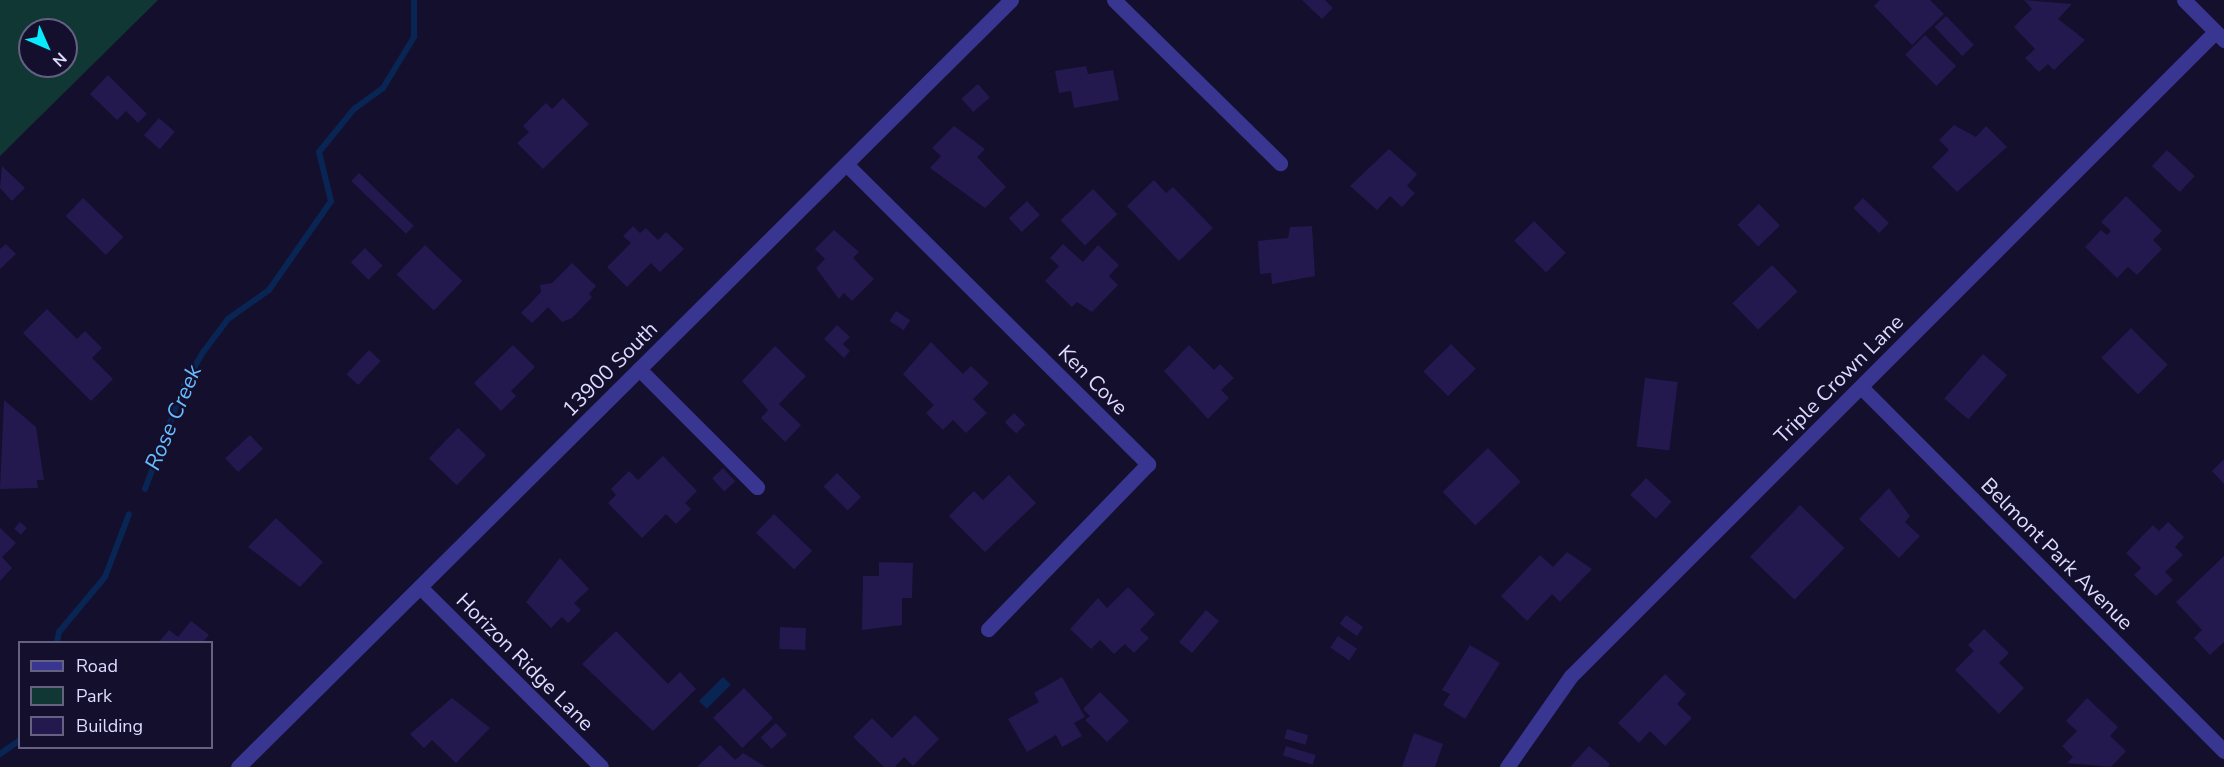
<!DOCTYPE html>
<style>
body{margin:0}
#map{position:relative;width:2224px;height:767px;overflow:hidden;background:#130f2d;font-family:"Nunito Sans",sans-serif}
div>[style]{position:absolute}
.green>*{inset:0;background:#113735}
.water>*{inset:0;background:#082553;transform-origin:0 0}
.stream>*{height:6px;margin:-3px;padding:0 3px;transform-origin:3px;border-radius:3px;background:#082553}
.building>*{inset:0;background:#23194f;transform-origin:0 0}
.minor>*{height:15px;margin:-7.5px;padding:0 7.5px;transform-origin:7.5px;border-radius:7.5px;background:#383690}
span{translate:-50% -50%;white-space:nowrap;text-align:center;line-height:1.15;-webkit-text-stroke:4.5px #130f2d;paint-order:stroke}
.street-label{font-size:21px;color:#dedbff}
.water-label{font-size:22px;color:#69bcff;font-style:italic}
.legend{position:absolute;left:18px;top:641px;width:195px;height:108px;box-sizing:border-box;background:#130f2d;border:2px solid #646181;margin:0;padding:8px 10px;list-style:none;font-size:18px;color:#dedbff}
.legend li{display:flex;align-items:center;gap:12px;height:30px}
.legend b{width:30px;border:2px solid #646181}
.north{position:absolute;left:18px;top:18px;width:60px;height:60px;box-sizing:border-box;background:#130f2d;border:2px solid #646181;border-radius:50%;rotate:135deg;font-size:16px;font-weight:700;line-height:24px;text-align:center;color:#dedbff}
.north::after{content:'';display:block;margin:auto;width:21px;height:27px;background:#07ebff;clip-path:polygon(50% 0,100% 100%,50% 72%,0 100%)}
</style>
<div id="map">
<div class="green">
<i style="clip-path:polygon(evenodd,0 0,158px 0,0 156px,0 0,30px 30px,66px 30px,66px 66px,30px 66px,30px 30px)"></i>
</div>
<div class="water">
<i style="left:723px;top:677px;width:11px;height:34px;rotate:45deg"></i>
</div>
<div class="stream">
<i style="left:145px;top:489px;width:111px;rotate:-69.4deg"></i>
<i style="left:184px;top:385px;width:39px;rotate:-60deg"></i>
<i style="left:204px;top:351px;width:40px;rotate:-53deg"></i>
<i style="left:228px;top:319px;width:50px;rotate:-35.3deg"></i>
<i style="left:269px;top:290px;width:108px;rotate:-55.1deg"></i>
<i style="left:331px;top:201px;width:50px;rotate:-103.8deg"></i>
<i style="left:319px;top:152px;width:55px;rotate:-50.9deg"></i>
<i style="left:354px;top:109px;width:36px;rotate:-36deg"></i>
<i style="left:383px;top:88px;width:60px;rotate:-58.7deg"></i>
<i style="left:414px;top:37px;width:37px;rotate:-90deg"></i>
<i style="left:57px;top:642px;width:10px;rotate:-79deg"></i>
<i style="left:59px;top:632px;width:72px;rotate:-50.1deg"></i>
<i style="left:105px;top:577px;width:67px;rotate:-69.1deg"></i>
<i style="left:0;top:754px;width:24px;rotate:-35deg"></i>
</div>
<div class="building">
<i style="clip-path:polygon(1302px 0,1325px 0,1333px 8px,1322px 19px)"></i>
<i style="clip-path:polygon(1880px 0,1930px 0,1944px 14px,1912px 45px,1874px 6px)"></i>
<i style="clip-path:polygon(2024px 0,2072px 4px,2058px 19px,2085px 40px,2054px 70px,2048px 64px,2039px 72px,2025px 58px,2035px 49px,2014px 27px,2032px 9px)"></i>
<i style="left:1946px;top:16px;width:40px;height:16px;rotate:46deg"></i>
<i style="left:1925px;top:35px;width:44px;height:28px;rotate:45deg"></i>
<i style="clip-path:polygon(1086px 66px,1088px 74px,1113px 70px,1119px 100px,1074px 108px,1071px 91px,1059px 93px,1055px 71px)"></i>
<i style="clip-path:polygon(108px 75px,147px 114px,138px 123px,126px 111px,117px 120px,90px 94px)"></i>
<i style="left:978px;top:84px;width:18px;height:22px;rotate:49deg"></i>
<i style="clip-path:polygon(563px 98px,589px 124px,543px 169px,517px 143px,529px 132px,523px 126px,546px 103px,552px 109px)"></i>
<i style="left:159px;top:118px;width:21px;height:23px;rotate:41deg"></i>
<i style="clip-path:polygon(1954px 125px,1976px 137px,1986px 126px,2007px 147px,1957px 192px,1932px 167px,1949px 150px,1939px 140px)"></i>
<i style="clip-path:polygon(954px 126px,985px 149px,977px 157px,1006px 187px,985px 208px,930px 168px,941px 156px,932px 148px)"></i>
<i style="clip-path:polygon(1389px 149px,1417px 174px,1407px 186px,1415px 193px,1402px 207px,1390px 196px,1377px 210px,1350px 186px)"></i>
<i style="left:2167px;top:150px;width:38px;height:22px;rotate:43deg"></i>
<i style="clip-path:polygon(2px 166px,25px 188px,12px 201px,0 188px)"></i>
<i style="left:359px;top:173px;width:76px;height:11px;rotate:44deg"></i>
<i style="clip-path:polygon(1154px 180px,1166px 193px,1173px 187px,1213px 228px,1179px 261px,1127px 206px)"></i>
<i style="left:1093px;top:189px;width:35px;height:45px;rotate:46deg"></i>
<i style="clip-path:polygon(2126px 196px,2162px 231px,2153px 240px,2162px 249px,2137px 275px,2128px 267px,2117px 278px,2085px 247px,2101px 230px,2107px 235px,2111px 231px,2101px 222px)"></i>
<i style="left:83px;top:198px;width:56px;height:25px;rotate:44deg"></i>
<i style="left:1863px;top:198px;width:36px;height:14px;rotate:44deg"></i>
<i style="left:1027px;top:201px;width:19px;height:25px;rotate:47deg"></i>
<i style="left:1759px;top:204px;width:30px;height:30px;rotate:46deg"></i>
<i style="left:1534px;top:221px;width:45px;height:28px;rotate:45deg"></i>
<i style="clip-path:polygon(633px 226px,640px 233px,646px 228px,658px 240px,666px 232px,684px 249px,660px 272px,651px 263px,627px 287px,607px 267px,631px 243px,623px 236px)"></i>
<i style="clip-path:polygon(1312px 226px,1315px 276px,1272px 284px,1271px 273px,1260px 274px,1258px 241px,1288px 238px,1290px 227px)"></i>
<i style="clip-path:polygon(834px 230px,859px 252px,853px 258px,874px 279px,852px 301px,844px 293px,839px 299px,816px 268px,825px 259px,815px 249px)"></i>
<i style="clip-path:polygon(6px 244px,16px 254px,0 269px,0 249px)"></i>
<i style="clip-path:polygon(1063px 244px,1083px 262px,1098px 245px,1119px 265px,1109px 276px,1118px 285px,1092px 312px,1077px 302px,1072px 307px,1045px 281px,1059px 266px,1050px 258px)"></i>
<i style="left:425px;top:245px;width:52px;height:41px;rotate:44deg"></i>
<i style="left:365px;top:248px;width:25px;height:20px;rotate:45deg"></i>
<i style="clip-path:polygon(572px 263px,596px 286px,589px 294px,592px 297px,572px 318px,562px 322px,548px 307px,532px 323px,521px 313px,541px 292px,540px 285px,552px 283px)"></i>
<i style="left:1772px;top:265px;width:37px;height:55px;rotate:46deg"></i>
<i style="clip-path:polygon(47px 309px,77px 339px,85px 331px,102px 348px,92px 358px,113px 379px,91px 401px,23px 333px)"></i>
<i style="left:896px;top:311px;width:17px;height:12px;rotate:33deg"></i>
<i style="clip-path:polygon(837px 325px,850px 337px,843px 344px,850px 351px,844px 358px,824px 339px)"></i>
<i style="left:2131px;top:328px;width:52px;height:42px;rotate:45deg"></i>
<i style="clip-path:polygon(931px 342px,963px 374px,971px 366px,989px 383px,973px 399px,987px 413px,966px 433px,953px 420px,943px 430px,926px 413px,934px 405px,903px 374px)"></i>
<i style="left:1451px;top:344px;width:35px;height:39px;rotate:45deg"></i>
<i style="clip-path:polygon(513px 345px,535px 367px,511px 391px,516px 396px,501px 411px,474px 383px)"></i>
<i style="clip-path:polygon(1189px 345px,1214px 370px,1220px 364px,1234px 378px,1221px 390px,1229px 398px,1208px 419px,1164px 371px)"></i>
<i style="clip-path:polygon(775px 346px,806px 376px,779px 404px,801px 425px,785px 442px,761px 418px,768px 410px,742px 381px)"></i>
<i style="left:369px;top:350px;width:16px;height:33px;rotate:43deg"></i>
<i style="left:1983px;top:354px;width:32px;height:59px;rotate:41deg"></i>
<i style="left:1645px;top:378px;width:33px;height:69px;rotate:7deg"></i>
<i style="clip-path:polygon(4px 400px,36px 427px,44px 480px,37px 480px,38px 488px,0 489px)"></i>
<i style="left:1014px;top:413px;width:16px;height:13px;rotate:45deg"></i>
<i style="left:458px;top:428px;width:39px;height:42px;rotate:44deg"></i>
<i style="left:250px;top:435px;width:19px;height:34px;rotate:47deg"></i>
<i style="left:1488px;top:448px;width:47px;height:63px;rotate:46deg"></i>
<i style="clip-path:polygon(663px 456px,697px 491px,685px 503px,691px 509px,676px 524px,666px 514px,642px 538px,608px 503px,616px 495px,611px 489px,629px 471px,638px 480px)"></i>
<i style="clip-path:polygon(2224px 459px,2224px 484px,2212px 471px)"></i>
<i style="left:723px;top:468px;width:18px;height:15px;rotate:47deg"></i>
<i style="left:837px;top:473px;width:34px;height:19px;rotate:45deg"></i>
<i style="clip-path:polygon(1009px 475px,1036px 503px,985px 552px,949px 516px,974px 491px,983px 500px)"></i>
<i style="left:1646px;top:478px;width:35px;height:23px;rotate:43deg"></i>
<i style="clip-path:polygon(1889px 488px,1910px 516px,1905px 522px,1920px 536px,1899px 558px,1859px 519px)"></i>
<i style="left:1800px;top:505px;width:62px;height:72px;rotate:44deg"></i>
<i style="left:774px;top:514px;width:53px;height:26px;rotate:44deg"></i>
<i style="clip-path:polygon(276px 518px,323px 562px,300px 587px,248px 547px)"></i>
<i style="left:20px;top:522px;width:9px;height:9px;rotate:41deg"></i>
<i style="clip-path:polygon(2168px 522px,2184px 537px,2175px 547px,2183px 555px,2165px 572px,2173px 580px,2156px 596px,2134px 575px,2141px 568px,2126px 553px,2153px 525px,2159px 531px)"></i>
<i style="clip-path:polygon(0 528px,16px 543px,2px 557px,12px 568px,0 581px)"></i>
<i style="clip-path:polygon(1567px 552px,1592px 569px,1560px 602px,1552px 594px,1527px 621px,1501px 596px,1540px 555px,1553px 567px)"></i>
<i style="clip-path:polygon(2224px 556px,2224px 642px,2210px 655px,2194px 638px,2202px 630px,2176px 602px)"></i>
<i style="clip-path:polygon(560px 558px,589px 589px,574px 603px,581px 610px,568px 623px,562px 617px,551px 628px,526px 602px)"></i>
<i style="clip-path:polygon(879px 562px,913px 563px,912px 598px,902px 598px,902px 625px,862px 630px,863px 576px,879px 576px)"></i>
<i style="clip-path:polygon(1128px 587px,1155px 614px,1140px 630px,1149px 638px,1134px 653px,1125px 644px,1114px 654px,1100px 640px,1091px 649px,1070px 629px,1098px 598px,1107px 608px)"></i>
<i style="left:1206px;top:610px;width:17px;height:42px;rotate:40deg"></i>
<i style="left:1346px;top:615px;width:21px;height:11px;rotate:35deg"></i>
<i style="clip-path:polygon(191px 621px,209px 635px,203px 642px,159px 642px,169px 630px,178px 637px)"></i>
<i style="left:780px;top:627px;width:26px;height:22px;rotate:2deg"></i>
<i style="clip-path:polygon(1984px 629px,2009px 653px,1999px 663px,2024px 688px,1999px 714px,1955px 670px,1974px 651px,1968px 645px)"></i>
<i style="clip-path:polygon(616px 631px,668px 684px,680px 672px,696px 689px,653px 731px,582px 664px)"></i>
<i style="left:1338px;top:636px;width:23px;height:14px;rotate:34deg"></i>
<i style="clip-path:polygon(1470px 645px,1500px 663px,1465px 719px,1443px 705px,1450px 694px,1442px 690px)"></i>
<i style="clip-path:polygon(1665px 674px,1686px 694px,1677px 704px,1692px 718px,1665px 746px,1650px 731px,1639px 743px,1618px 723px)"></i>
<i style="clip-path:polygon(1062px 677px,1085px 717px,1074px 723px,1082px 736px,1062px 747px,1056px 735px,1027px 752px,1008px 719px,1039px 702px,1034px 693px)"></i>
<i style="left:744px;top:688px;width:42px;height:43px;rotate:46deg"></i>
<i style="clip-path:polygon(1100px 692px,1129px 721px,1107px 742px,1085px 720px,1090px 716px,1083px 709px)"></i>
<i style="clip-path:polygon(452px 698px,490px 728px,456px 763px,432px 740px,424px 748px,410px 734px)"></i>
<i style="clip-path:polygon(2087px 698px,2118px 727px,2110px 736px,2126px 751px,2111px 767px,2067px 763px,2073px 757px,2062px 746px,2077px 731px,2066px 721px)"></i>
<i style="clip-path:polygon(915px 715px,939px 739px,913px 766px,904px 757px,895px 767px,884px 767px,853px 737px,872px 718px,892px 738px)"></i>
<i style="left:776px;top:723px;width:16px;height:21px;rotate:47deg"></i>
<i style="left:1287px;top:729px;width:22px;height:10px;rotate:16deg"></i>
<i style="clip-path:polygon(1414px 733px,1443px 744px,1435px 767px,1402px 767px)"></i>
<i style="clip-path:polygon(720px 745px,735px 760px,743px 753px,766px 767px,697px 767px)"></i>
<i style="left:1286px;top:746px;width:31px;height:10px;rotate:17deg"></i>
<i style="clip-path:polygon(1589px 746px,1610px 764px,1608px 767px,1570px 767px)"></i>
</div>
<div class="minor">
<i style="left:1114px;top:0;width:233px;rotate:44.5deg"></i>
<i style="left:2184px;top:0;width:57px;rotate:45deg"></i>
<i style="left:846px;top:164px;width:426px;rotate:44.8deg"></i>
<i style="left:1148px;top:464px;width:230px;rotate:134.1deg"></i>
<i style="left:639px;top:369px;width:167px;rotate:45deg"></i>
<i style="left:1861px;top:387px;width:514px;rotate:45.08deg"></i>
<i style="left:420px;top:587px;width:255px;rotate:44.8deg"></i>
<i style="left:238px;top:767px;width:1089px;rotate:-44.78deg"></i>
<i style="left:1507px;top:767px;width:111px;rotate:-54.9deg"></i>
<i style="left:1571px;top:676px;width:911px;rotate:-45deg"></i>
</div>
<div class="street-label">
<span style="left:610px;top:369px;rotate:-45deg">13900 South</span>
<span style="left:1839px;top:379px;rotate:-45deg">Triple Crown Lane</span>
<span style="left:1093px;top:380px;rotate:45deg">Ken Cove</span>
<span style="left:2057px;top:554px;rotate:45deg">Belmont Park Avenue</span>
<span style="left:525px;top:662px;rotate:45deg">Horizon Ridge Lane</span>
</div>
<div class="water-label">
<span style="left:174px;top:418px;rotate:-67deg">Rose Creek</span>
</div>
<ul class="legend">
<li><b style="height:8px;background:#383690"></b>Road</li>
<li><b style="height:16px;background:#113735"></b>Park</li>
<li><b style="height:16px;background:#23194f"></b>Building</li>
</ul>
<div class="north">N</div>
</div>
